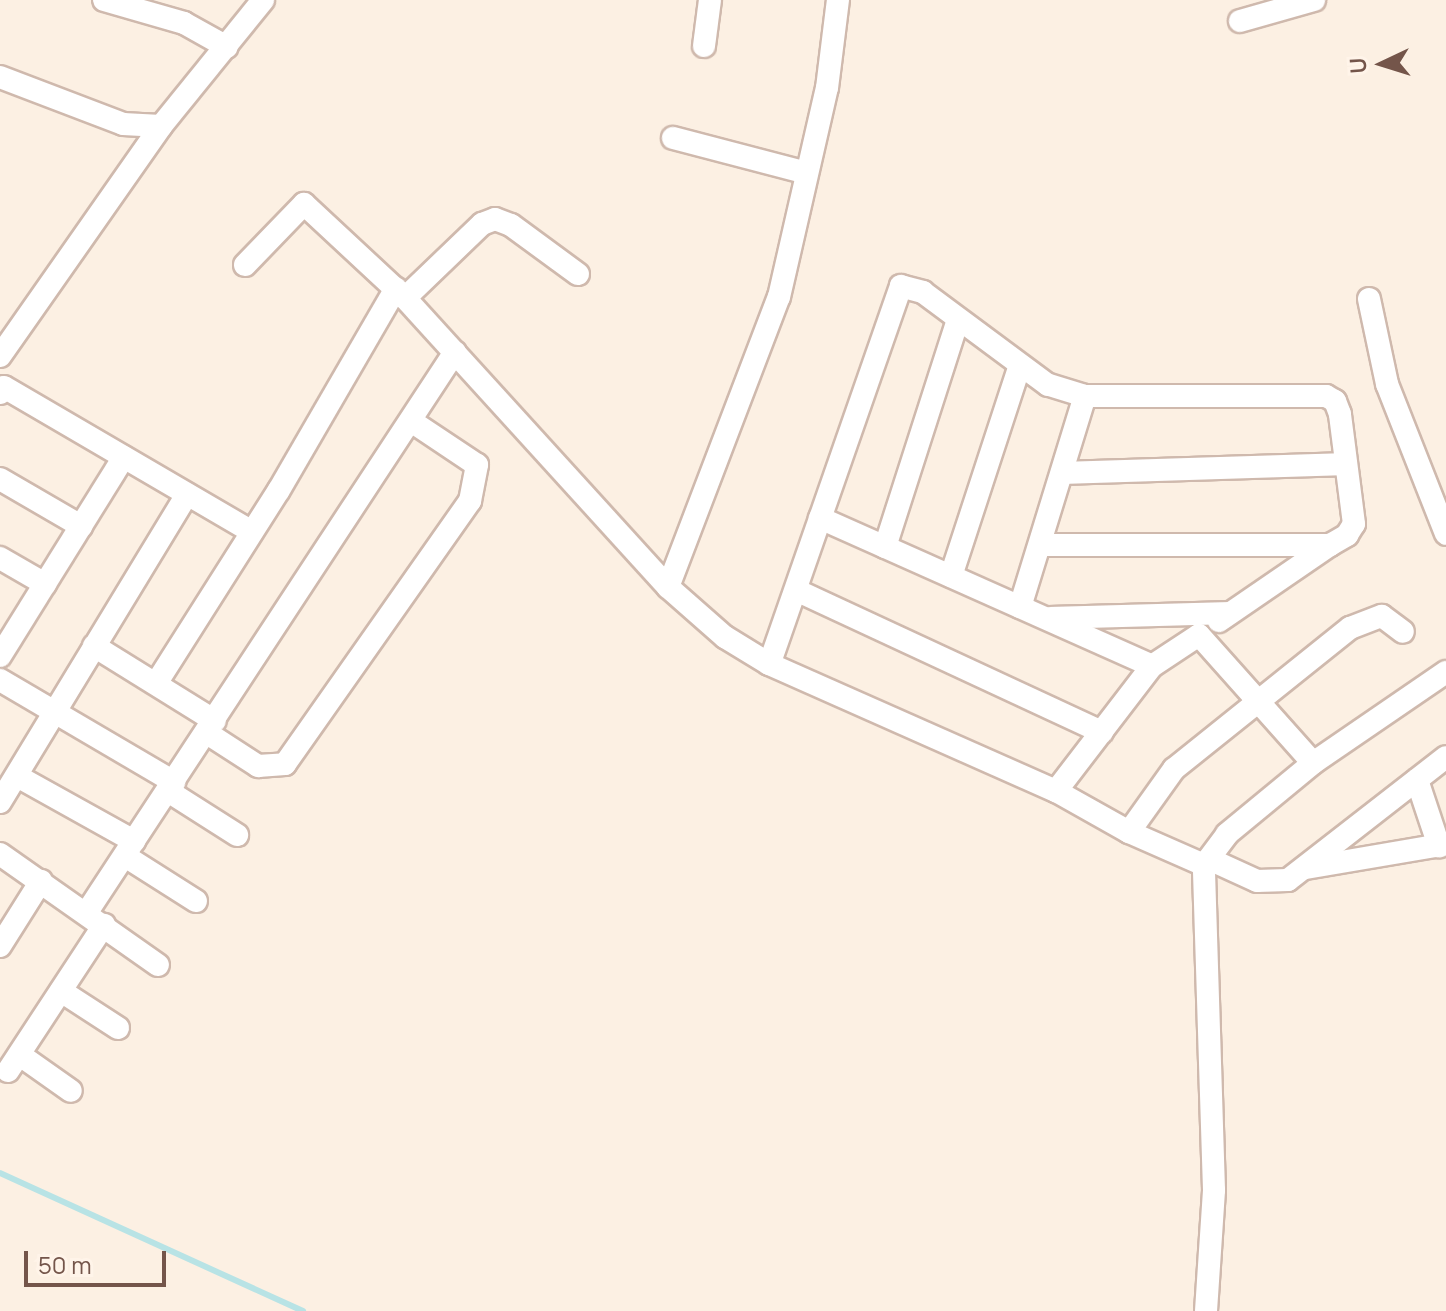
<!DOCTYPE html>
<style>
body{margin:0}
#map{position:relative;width:1446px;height:1311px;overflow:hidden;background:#fcf0e3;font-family:Manrope,sans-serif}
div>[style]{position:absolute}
.stream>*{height:6px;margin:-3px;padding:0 3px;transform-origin:3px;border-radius:3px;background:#b8e3e5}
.roads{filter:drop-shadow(2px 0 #cfb9ad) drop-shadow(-2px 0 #cfb9ad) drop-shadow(0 2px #cfb9ad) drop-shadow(0 -2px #cfb9ad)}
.minor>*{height:22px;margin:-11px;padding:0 11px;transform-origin:11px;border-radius:11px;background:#fff}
span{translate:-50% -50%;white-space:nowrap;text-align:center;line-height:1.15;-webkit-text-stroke:6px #fff4e9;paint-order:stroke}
.north{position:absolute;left:1342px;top:24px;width:80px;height:80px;-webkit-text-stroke:6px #fff4e9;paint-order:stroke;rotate:266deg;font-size:22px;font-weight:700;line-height:32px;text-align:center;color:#74554a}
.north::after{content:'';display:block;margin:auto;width:28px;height:36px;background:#74554a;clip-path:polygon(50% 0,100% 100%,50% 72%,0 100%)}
.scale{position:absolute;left:24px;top:1251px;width:142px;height:36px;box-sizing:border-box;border:4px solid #74554a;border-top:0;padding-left:10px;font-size:24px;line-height:28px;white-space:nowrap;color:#74554a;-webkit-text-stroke:6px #fff4e9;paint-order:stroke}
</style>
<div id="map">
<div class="stream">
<i style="left:0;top:1173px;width:333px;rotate:24.5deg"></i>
</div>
<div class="roads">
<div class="minor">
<i style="left:104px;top:0;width:83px;rotate:16deg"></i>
<i style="left:184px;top:23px;width:49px;rotate:29.2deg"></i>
<i style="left:1240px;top:21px;width:77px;rotate:-15.8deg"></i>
<i style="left:704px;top:46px;width:46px;rotate:-82.6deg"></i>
<i style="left:0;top:77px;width:132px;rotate:20.9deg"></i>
<i style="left:123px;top:124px;width:38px;rotate:3deg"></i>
<i style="left:161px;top:126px;width:162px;rotate:-51deg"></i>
<i style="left:673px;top:138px;width:138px;rotate:14.6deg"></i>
<i style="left:245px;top:265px;width:85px;rotate:-46deg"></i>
<i style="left:304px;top:204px;width:138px;rotate:42.9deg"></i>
<i style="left:405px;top:298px;width:391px;rotate:47.7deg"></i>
<i style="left:668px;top:587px;width:76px;rotate:41.3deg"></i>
<i style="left:725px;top:637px;width:52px;rotate:31.5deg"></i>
<i style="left:405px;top:298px;width:107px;rotate:-43.9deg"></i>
<i style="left:482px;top:224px;width:14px;rotate:-21deg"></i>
<i style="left:495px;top:219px;width:17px;rotate:21deg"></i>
<i style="left:511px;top:225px;width:83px;rotate:36.2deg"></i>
<i style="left:1369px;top:299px;width:87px;rotate:78deg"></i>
<i style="left:1387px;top:384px;width:161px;rotate:68.5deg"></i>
<i style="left:0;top:356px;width:281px;rotate:-55deg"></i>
<i style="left:0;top:393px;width:7px;rotate:-56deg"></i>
<i style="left:4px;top:387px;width:287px;rotate:30.3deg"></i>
<i style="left:1064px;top:473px;width:281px;rotate:-1.8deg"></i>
<i style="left:0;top:479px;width:94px;rotate:30.1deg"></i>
<i style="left:820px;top:518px;width:363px;rotate:24deg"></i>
<i style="left:1040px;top:545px;width:290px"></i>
<i style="left:1330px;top:545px;width:20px;rotate:-30deg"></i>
<i style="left:1347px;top:535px;width:13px;rotate:-58deg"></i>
<i style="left:1354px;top:524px;width:111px;rotate:-97.3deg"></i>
<i style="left:1340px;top:414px;width:14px;rotate:-111deg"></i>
<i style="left:1335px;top:401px;width:10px;rotate:-151deg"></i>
<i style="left:1326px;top:396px;width:241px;rotate:180deg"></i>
<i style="left:885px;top:547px;width:238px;rotate:-72.2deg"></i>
<i style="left:0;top:558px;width:52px;rotate:30deg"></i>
<i style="left:951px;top:576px;width:219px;rotate:-71.9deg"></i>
<i style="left:668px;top:587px;width:311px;rotate:-69.1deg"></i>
<i style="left:779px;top:297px;width:214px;rotate:-77.1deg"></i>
<i style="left:827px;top:88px;width:89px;rotate:-82.9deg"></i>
<i style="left:798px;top:591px;width:335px;rotate:24.9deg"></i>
<i style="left:1020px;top:607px;width:221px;rotate:-72.9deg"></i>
<i style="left:1085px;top:396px;width:39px;rotate:-163deg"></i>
<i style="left:1048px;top:385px;width:156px;rotate:-143.4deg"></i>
<i style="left:923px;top:292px;width:23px;rotate:-165deg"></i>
<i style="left:901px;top:286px;width:400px;rotate:109.2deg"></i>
<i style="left:769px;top:664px;width:314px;rotate:23.9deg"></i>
<i style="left:1056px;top:791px;width:84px;rotate:29.3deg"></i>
<i style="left:1129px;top:832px;width:82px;rotate:23.7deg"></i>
<i style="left:1051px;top:618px;width:178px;rotate:-1.6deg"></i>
<i style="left:1219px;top:621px;width:135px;rotate:-34.4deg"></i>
<i style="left:94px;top:646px;width:142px;rotate:31.8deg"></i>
<i style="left:0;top:656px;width:234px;rotate:-58.1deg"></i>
<i style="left:0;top:680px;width:202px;rotate:30.4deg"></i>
<i style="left:157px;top:682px;width:227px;rotate:-57.6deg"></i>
<i style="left:279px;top:490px;width:233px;rotate:-59.9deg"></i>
<i style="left:207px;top:733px;width:61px;rotate:32.9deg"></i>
<i style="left:258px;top:766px;width:27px;rotate:-4deg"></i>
<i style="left:285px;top:764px;width:322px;rotate:-54.9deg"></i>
<i style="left:470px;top:501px;width:37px;rotate:-79deg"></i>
<i style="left:477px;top:465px;width:79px;rotate:-146.3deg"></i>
<i style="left:17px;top:776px;width:134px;rotate:29.1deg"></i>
<i style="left:1417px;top:780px;width:70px;rotate:71.6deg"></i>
<i style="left:168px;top:791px;width:82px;rotate:32.5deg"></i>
<i style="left:1056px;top:791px;width:158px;rotate:-52.5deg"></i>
<i style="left:1152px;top:666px;width:56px;rotate:-33.4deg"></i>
<i style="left:1199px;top:635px;width:171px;rotate:48.3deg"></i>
<i style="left:0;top:802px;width:360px;rotate:-58.7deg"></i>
<i style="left:1129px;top:832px;width:77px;rotate:-54.5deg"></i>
<i style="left:1174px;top:769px;width:226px;rotate:-38.7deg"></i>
<i style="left:1350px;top:628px;width:34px;rotate:-21deg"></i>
<i style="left:1382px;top:616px;width:26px;rotate:37deg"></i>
<i style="left:0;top:854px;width:193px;rotate:35.1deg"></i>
<i style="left:125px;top:856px;width:84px;rotate:32.4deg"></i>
<i style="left:1209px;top:859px;width:53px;rotate:24.6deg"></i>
<i style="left:1257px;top:881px;width:31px;rotate:-2deg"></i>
<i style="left:1288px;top:880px;width:200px;rotate:-37.9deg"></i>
<i style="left:1306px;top:868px;width:142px;rotate:-9.7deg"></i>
<i style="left:87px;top:912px;width:670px;rotate:-56.69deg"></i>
<i style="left:0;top:946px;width:77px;rotate:-57.8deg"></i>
<i style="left:61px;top:991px;width:68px;rotate:33deg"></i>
<i style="left:20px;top:1055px;width:62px;rotate:35.2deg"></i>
<i style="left:8px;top:1071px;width:175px;rotate:-56.7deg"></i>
<i style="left:1206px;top:1311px;width:121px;rotate:-86.2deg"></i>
<i style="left:1214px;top:1190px;width:325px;rotate:-91.8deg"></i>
<i style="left:1204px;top:865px;width:39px;rotate:-53deg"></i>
<i style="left:1227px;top:834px;width:112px;rotate:-39.5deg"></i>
<i style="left:1313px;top:763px;width:161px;rotate:-34.4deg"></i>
</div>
</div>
<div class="north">U</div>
<div class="scale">50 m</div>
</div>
